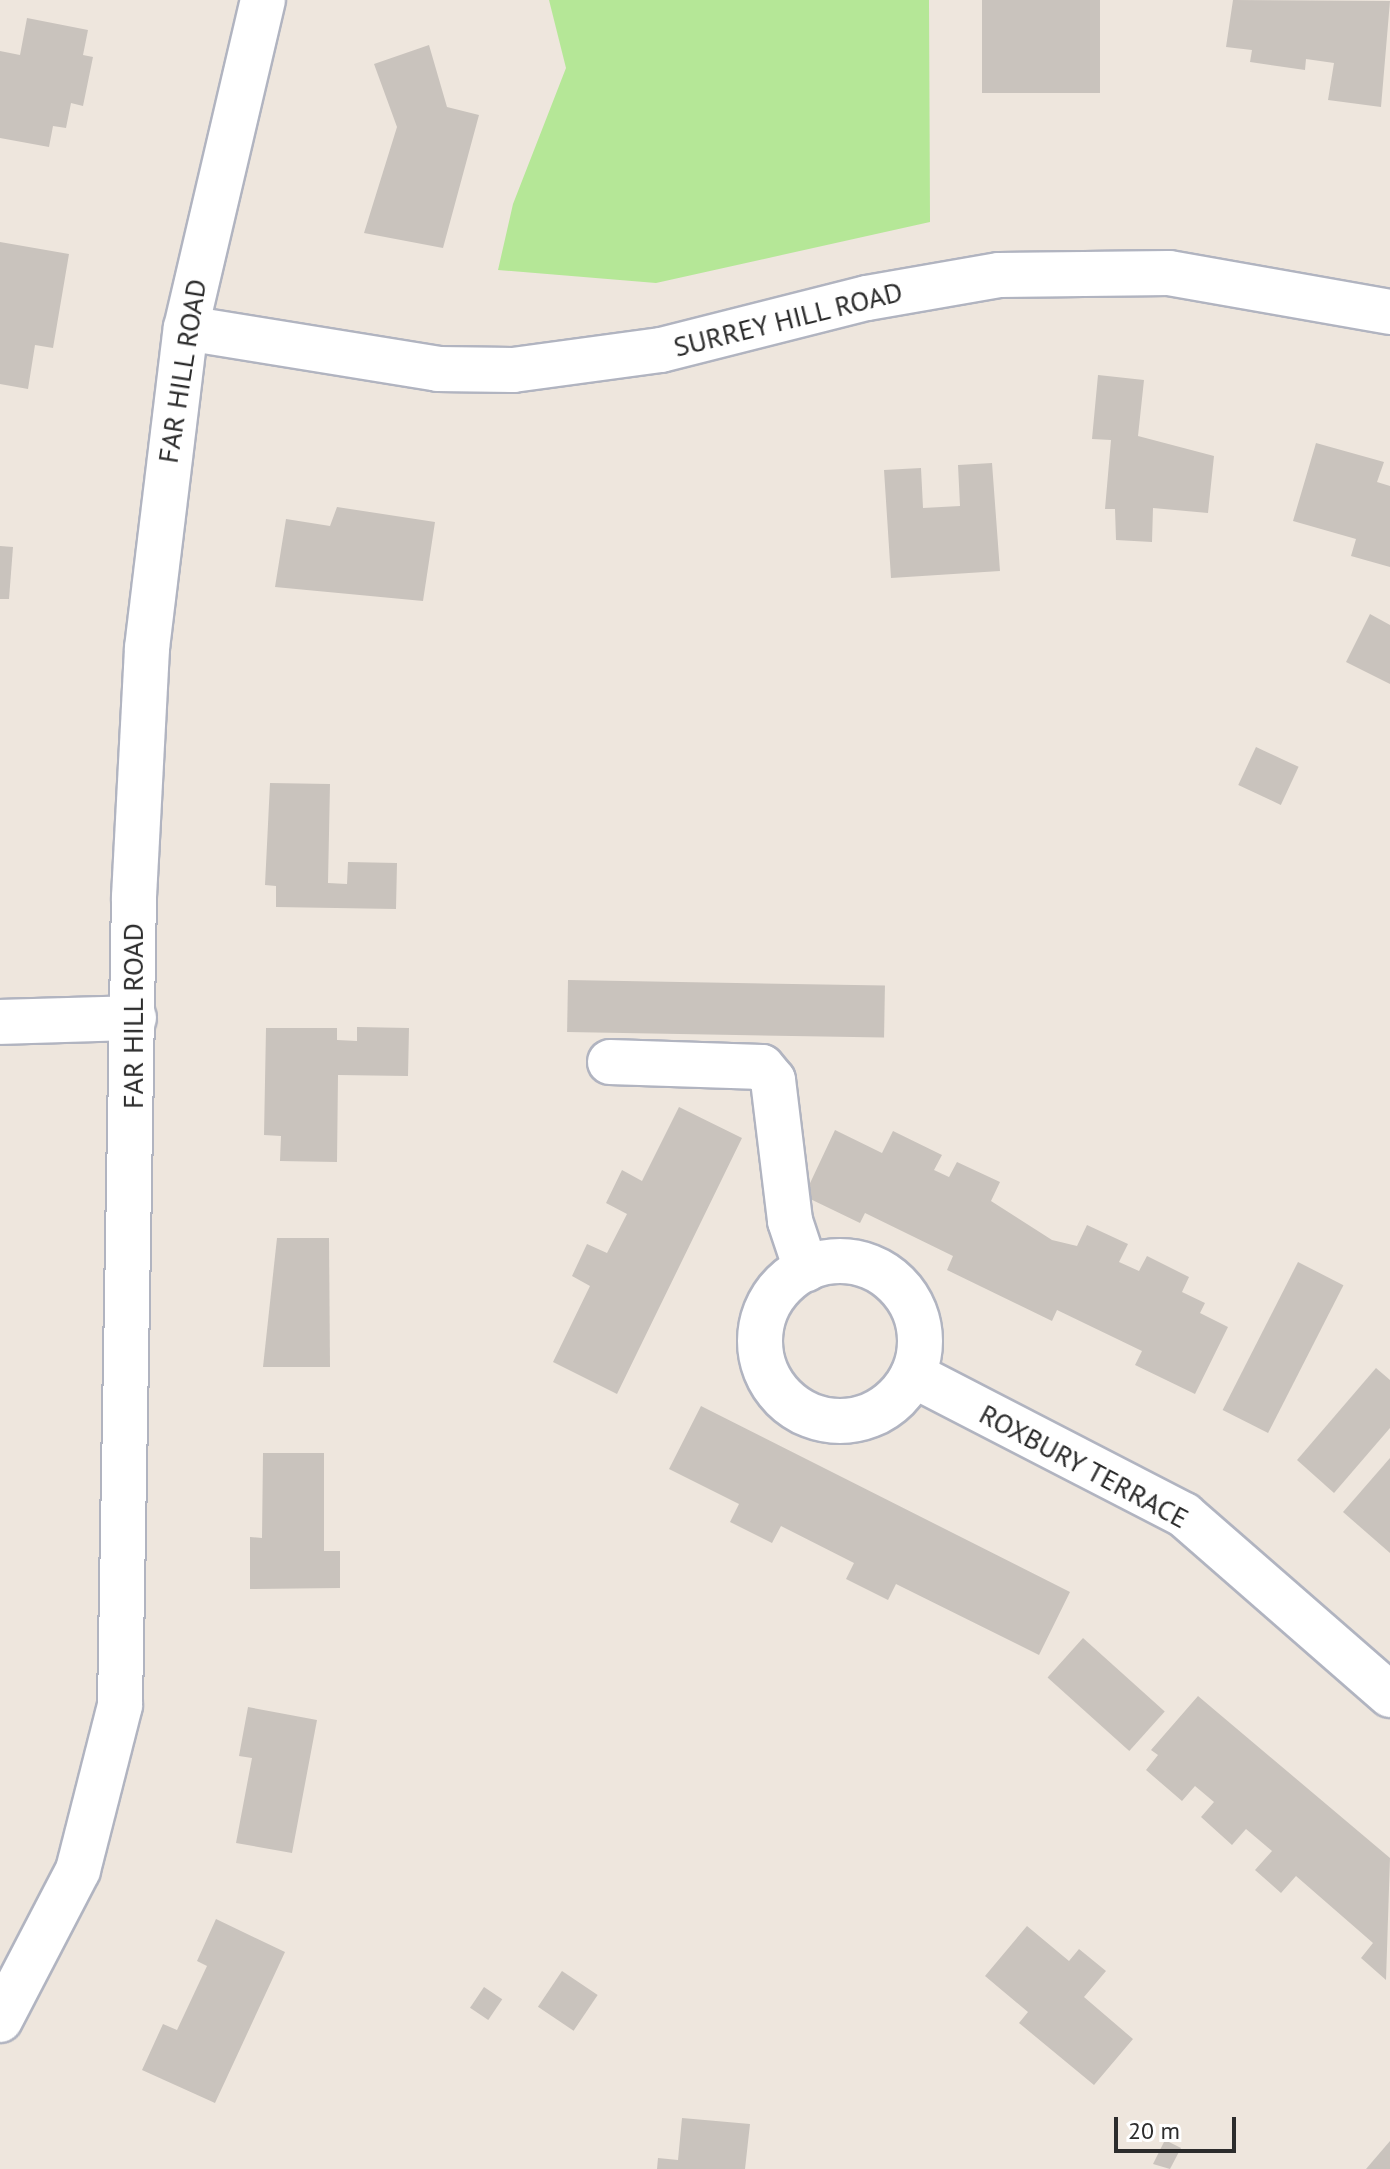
<!DOCTYPE html>
<style>
body{margin:0}
#map{position:relative;width:1390px;height:2169px;overflow:hidden;background:#eee6dd;font-family:"PT Sans",sans-serif}
div>[style]{position:absolute}
.green>*{inset:0;background:#b5e797}
.building>*{inset:0;background:#c9c3bd;transform-origin:0 0}
.roads{filter:drop-shadow(2px 0 #b1b4c0) drop-shadow(-2px 0 #b1b4c0) drop-shadow(0 2px #b1b4c0) drop-shadow(0 -2px #b1b4c0)}
.minor>*{height:44px;margin:-22px;padding:0 22px;transform-origin:22px;border-radius:22px;background:#fff}
.minor>.ring{margin:-22px;padding:0;box-sizing:content-box;background:none;border:44px solid #fff;border-radius:50%}
span{translate:-50% -50%;white-space:nowrap;text-align:center;line-height:1.15;-webkit-text-stroke:8px #fff;paint-order:stroke}
.street-label{font-size:28px;color:#2c2c2c}
.scale{position:absolute;left:1114px;top:2117px;width:122px;height:36px;box-sizing:border-box;border:4px solid #2c2c2c;border-top:0;padding-left:10px;font-size:24px;line-height:28px;white-space:nowrap;color:#2c2c2c;-webkit-text-stroke:6px #fff;paint-order:stroke}
</style>
<div id="map">
<div class="green">
<i style="clip-path:polygon(549px 0,929px 0,930px 222px,656px 283px,498px 270px,513px 204px,566px 68px)"></i>
</div>
<div class="building">
<i style="left:982px;top:0;width:118px;height:93px"></i>
<i style="clip-path:polygon(1233px 0,1390px 1px,1381px 107px,1328px 100px,1334px 63px,1306px 59px,1305px 70px,1250px 62px,1252px 50px,1226px 47px)"></i>
<i style="clip-path:polygon(27px 18px,88px 30px,83px 55px,93px 57px,83px 106px,71px 103px,66px 128px,53px 126px,49px 147px,0 138px,0 51px,20px 55px)"></i>
<i style="clip-path:polygon(429px 45px,447px 107px,479px 115px,443px 248px,364px 233px,397px 127px,374px 64px)"></i>
<i style="clip-path:polygon(0 242px,69px 254px,53px 348px,35px 345px,28px 389px,0 384px)"></i>
<i style="clip-path:polygon(1098px 375px,1144px 380px,1138px 436px,1214px 456px,1208px 513px,1153px 508px,1152px 542px,1116px 540px,1115px 509px,1105px 509px,1111px 440px,1092px 439px)"></i>
<i style="clip-path:polygon(1316px 443px,1384px 462px,1377px 482px,1390px 486px,1390px 567px,1351px 556px,1356px 539px,1293px 521px)"></i>
<i style="clip-path:polygon(992px 463px,1000px 571px,891px 578px,884px 470px,921px 468px,923px 508px,960px 506px,958px 465px)"></i>
<i style="clip-path:polygon(337px 507px,435px 522px,423px 601px,275px 587px,286px 519px,330px 526px)"></i>
<i style="clip-path:polygon(0 546px,13px 547px,9px 599px,0 599px)"></i>
<i style="clip-path:polygon(1370px 614px,1390px 625px,1390px 684px,1346px 662px)"></i>
<i style="left:1256px;top:747px;width:47px;height:42px;rotate:25deg"></i>
<i style="clip-path:polygon(270px 783px,330px 784px,328px 883px,347px 884px,348px 862px,397px 863px,396px 909px,276px 907px,276px 886px,265px 885px)"></i>
<i style="left:568px;top:980px;width:317px;height:52px;rotate:1deg"></i>
<i style="clip-path:polygon(357px 1027px,409px 1028px,408px 1076px,338px 1075px,337px 1162px,280px 1161px,281px 1136px,264px 1135px,266px 1028px,337px 1028px,337px 1040px,357px 1041px)"></i>
<i style="clip-path:polygon(679px 1107px,742px 1138px,617px 1394px,553px 1362px,590px 1286px,572px 1276px,587px 1244px,607px 1253px,627px 1214px,606px 1203px,622px 1170px,642px 1181px)"></i>
<i style="clip-path:polygon(835px 1130px,882px 1153px,893px 1131px,942px 1155px,934px 1170px,949px 1177px,957px 1162px,1000px 1182px,991px 1201px,1052px 1240px,1077px 1246px,1087px 1225px,1128px 1244px,1119px 1262px,1139px 1271px,1147px 1256px,1189px 1277px,1182px 1292px,1205px 1303px,1200px 1313px,1228px 1327px,1195px 1394px,1135px 1365px,1142px 1351px,1057px 1310px,1052px 1321px,947px 1270px,953px 1256px,865px 1213px,860px 1223px,804px 1196px)"></i>
<i style="clip-path:polygon(277px 1238px,329px 1238px,330px 1367px,263px 1367px)"></i>
<i style="left:1298px;top:1262px;width:51px;height:166px;rotate:27deg"></i>
<i style="clip-path:polygon(1376px 1368px,1390px 1380px,1390px 1428px,1334px 1493px,1297px 1460px)"></i>
<i style="clip-path:polygon(701px 1406px,1070px 1592px,1039px 1655px,896px 1584px,888px 1600px,846px 1579px,854px 1563px,781px 1526px,772px 1543px,730px 1522px,739px 1504px,669px 1469px)"></i>
<i style="clip-path:polygon(263px 1453px,324px 1453px,324px 1551px,340px 1551px,340px 1588px,250px 1589px,250px 1537px,262px 1538px)"></i>
<i style="clip-path:polygon(1390px 1458px,1390px 1553px,1343px 1512px)"></i>
<i style="left:1083px;top:1638px;width:110px;height:53px;rotate:42deg"></i>
<i style="clip-path:polygon(1198px 1696px,1390px 1858px,1386px 1980px,1361px 1958px,1373px 1943px,1296px 1876px,1281px 1893px,1255px 1870px,1272px 1851px,1246px 1829px,1232px 1845px,1201px 1817px,1214px 1802px,1195px 1786px,1182px 1801px,1146px 1770px,1158px 1755px,1151px 1750px)"></i>
<i style="clip-path:polygon(248px 1707px,317px 1720px,292px 1853px,236px 1843px,252px 1758px,239px 1756px)"></i>
<i style="clip-path:polygon(216px 1919px,285px 1952px,215px 2103px,142px 2070px,163px 2024px,177px 2030px,207px 1966px,197px 1961px)"></i>
<i style="clip-path:polygon(1027px 1926px,1069px 1961px,1079px 1949px,1106px 1971px,1084px 1997px,1133px 2039px,1094px 2085px,1019px 2023px,1028px 2012px,985px 1976px)"></i>
<i style="left:562px;top:1971px;width:43px;height:43px;rotate:34deg"></i>
<i style="left:484px;top:1987px;width:22px;height:25px;rotate:34deg"></i>
<i style="clip-path:polygon(682px 2118px,750px 2124px,745px 2169px,657px 2169px,658px 2158px,678px 2160px)"></i>
<i style="clip-path:polygon(1165px 2140px,1181px 2148px,1170px 2169px,1153px 2164px)"></i>
<i style="clip-path:polygon(1390px 2141px,1390px 2169px,1366px 2169px)"></i>
</div>
<div class="roads">
<div class="minor">
<i style="left:186px;top:328px;width:255px;rotate:9.2deg"></i>
<i style="left:438px;top:369px;width:75px;rotate:0.8deg"></i>
<i style="left:513px;top:370px;width:149px;rotate:-7.7deg"></i>
<i style="left:661px;top:350px;width:212px;rotate:-14.2deg"></i>
<i style="left:867px;top:298px;width:134px;rotate:-9.9deg"></i>
<i style="left:999px;top:275px;width:170px;rotate:-0.7deg"></i>
<i style="left:1169px;top:273px;width:224px;rotate:10deg"></i>
<i style="left:0;top:1022px;width:134px;rotate:-1.7deg"></i>
<i style="left:610px;top:1062px;width:152px;rotate:1.9deg"></i>
<i style="left:762px;top:1067px;width:17px;rotate:50deg"></i>
<i style="left:773px;top:1080px;width:142px;rotate:83.1deg"></i>
<i style="left:790px;top:1221px;width:51px;rotate:71.6deg"></i>
<i class="ring" style="left:760px;top:1261px;width:116px;height:116px"></i>
<i style="left:913px;top:1375px;width:305px;rotate:27.3deg"></i>
<i style="left:1184px;top:1515px;width:274px;rotate:41.1deg"></i>
<i style="left:0;top:2020px;width:169px;rotate:-62.5deg"></i>
<i style="left:78px;top:1870px;width:170px;rotate:-75.7deg"></i>
<i style="left:120px;top:1705px;width:808px;rotate:-89.01deg"></i>
<i style="left:134px;top:897px;width:249px;rotate:-87deg"></i>
<i style="left:147px;top:648px;width:322px;rotate:-83.1deg"></i>
<i style="left:186px;top:328px;width:337px;rotate:-76.8deg"></i>
</div>
</div>
<div class="street-label">
<span style="left:788px;top:319px;rotate:-14deg">SURREY HILL ROAD</span>
<span style="left:182px;top:371px;rotate:-81deg">FAR HILL ROAD</span>
<span style="left:133px;top:1016px;rotate:-90deg">FAR HILL ROAD</span>
<span style="left:1084px;top:1466px;rotate:28deg">ROXBURY TERRACE</span>
</div>
<div class="scale">20 m</div>
</div>
